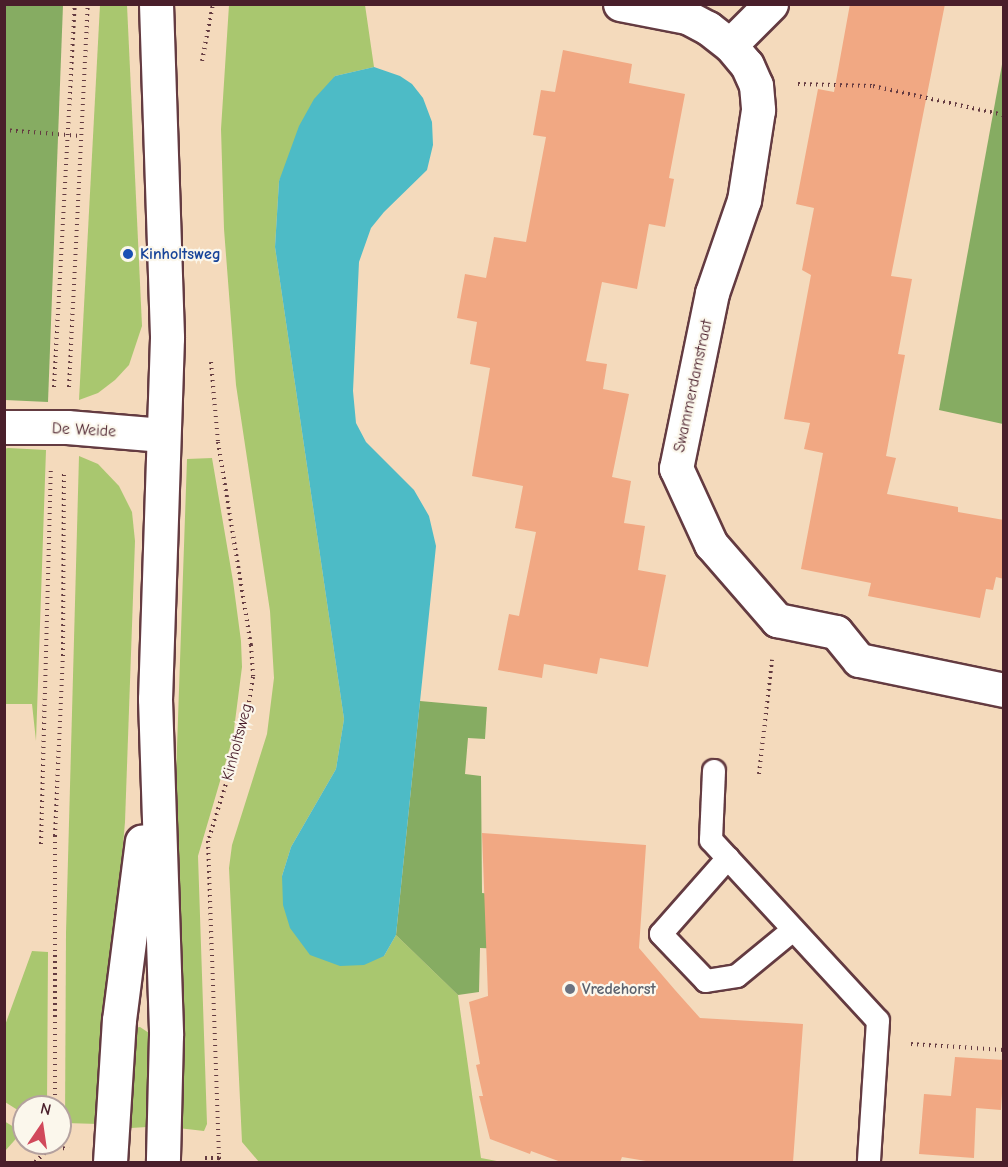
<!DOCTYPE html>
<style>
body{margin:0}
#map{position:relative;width:1008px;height:1167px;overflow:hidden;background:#f4dabc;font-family:"Comic Neue",sans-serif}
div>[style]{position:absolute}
.green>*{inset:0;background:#a9c76f}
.forest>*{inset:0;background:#86ac62}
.water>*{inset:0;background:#4dbbc6}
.building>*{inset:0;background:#f1a883}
.path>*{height:4px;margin-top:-2px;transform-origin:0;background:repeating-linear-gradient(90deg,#643b41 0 1.5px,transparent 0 6px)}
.roads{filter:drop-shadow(2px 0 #643b41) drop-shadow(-2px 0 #643b41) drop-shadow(0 2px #643b41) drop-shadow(0 -2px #643b41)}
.service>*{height:22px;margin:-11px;padding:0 11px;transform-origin:11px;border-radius:11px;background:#fff}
.minor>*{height:33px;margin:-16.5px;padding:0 16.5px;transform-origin:16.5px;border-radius:16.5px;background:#fff}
.tertiary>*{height:33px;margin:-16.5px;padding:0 16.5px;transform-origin:16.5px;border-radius:16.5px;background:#fff}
.dots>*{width:16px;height:16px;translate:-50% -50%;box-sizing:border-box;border:3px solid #fbf7ec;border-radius:50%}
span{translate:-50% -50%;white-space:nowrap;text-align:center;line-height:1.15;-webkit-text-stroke:4.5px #fbf7ec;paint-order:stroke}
.transit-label{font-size:16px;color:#164399;font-weight:700}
.left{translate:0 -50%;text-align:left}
.street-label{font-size:16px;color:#4a1f2b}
.worship-label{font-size:16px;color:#5b616d;font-weight:700}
.frame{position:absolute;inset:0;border:6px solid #4a1f2b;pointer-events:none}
.north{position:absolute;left:12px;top:1095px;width:60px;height:60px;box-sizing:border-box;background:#fbf7ec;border:2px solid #b4a19f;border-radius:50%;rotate:13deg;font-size:16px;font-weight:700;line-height:24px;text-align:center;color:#4a1f2b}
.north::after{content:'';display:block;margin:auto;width:21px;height:27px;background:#d1495b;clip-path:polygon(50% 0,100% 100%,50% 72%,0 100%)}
</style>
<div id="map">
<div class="green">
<i style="clip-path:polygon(100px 5px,127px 5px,142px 326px,129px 365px,115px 380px,98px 393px,79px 400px)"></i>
<i style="clip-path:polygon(229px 5px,365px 5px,374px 67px,335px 76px,279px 181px,275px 247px,344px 719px,336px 769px,291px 847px,282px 876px,384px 956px,396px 935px,458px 995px,481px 1158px,502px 1162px,259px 1162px,242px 1142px,229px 868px,232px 845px,267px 734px,274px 678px,270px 611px,236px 385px,224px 229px,221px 129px)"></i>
<i style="clip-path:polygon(8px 448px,46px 450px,36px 741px,32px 704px,5px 704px,4px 449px)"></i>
<i style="clip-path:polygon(79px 456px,98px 464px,119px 486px,132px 512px,135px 541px,125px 822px,99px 1124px,65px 1123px,66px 933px)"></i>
<i style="clip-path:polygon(212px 458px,233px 581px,241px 641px,242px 667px,233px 737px,198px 856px,207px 1124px,204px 1131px,178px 1128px,173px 863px,187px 459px)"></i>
<i style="clip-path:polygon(32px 951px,48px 952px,47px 1107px,24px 1107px,24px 1114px,5px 1102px,4px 1028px)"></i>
<i style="clip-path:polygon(140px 1027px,149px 1033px,149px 1123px,147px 1127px,131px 1128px,127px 1126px,135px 1028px)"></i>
<i style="clip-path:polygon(4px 1121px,22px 1132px,5px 1151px,4px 1151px)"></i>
</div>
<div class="forest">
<i style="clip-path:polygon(5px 4px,63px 5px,48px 402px,5px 400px)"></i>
<i style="clip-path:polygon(1003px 59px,1004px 424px,1003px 424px,939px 410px)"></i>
<i style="clip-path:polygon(420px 701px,487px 707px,485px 739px,468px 738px,465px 774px,481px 776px,482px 893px,513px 896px,509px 949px,480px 948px,479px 992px,458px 995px,396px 935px)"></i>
</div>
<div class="water">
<i style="clip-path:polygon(374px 67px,400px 76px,412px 84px,423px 98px,432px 122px,433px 145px,427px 170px,384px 212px,371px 228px,359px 262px,353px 391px,356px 423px,366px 442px,414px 490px,429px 516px,436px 546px,396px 935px,384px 956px,364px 965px,340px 966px,310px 955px,290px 928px,283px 905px,282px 876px,291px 847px,336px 769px,344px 719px,275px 247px,279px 181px,299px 126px,314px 99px,335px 76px)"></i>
</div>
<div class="building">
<i style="clip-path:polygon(850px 4px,945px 4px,891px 276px,912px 279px,898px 354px,905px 355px,886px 456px,896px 458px,887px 494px,958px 507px,958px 512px,1004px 520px,1004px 579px,996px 577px,993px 590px,986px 589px,980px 618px,868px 596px,871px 583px,801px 569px,823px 453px,804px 449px,810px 423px,784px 419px,811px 275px,802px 270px,814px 208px,796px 204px,818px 89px,834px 92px)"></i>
<i style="clip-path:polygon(563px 50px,632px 64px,629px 83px,685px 94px,669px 178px,674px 179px,665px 227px,649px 224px,637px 289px,602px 282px,586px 361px,607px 364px,603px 389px,629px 394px,612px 477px,631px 481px,624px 523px,645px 526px,638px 570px,666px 575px,648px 667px,600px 658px,597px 674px,544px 664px,542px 678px,498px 670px,509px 614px,519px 616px,536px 532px,515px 528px,523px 486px,472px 476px,490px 368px,470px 364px,477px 322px,457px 318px,465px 274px,486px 278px,494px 237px,526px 242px,546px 137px,533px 135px,541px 90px,555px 92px)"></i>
<i style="clip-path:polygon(482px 833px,646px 845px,639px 948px,675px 990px,700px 1018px,803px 1024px,793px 1162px,652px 1162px,622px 1157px,620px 1162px,561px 1162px,531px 1151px,530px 1154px,490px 1139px,479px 1096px,483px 1096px,476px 1065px,480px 1064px,469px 1002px,488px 996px)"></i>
<i style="clip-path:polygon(955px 1057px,1004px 1060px,1001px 1110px,976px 1108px,974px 1158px,919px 1154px,924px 1094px,951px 1096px)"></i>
</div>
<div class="path">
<i style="left:202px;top:61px;width:58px;rotate:-79.1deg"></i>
<i style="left:798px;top:84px;width:75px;rotate:1.5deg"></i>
<i style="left:873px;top:86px;width:134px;rotate:12.5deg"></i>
<i style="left:4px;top:130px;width:77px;rotate:4.5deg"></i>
<i style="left:211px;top:362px;width:80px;rotate:85deg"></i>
<i style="left:218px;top:442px;width:206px;rotate:80.8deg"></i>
<i style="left:251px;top:645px;width:32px;rotate:86deg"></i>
<i style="left:253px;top:677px;width:39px;rotate:99deg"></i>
<i style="left:247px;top:716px;width:131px;rotate:107.3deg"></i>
<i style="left:208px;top:841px;width:317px;rotate:88deg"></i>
<i style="left:54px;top:387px;width:384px;rotate:-86.9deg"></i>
<i style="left:69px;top:387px;width:383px;rotate:-87.2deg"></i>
<i style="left:759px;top:774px;width:115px;rotate:-83.5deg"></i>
<i style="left:41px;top:844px;width:374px;rotate:-88.5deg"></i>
<i style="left:911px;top:1044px;width:93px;rotate:3.7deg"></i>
<i style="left:55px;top:1107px;width:271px;rotate:-90deg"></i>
<i style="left:55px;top:836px;width:180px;rotate:-87.5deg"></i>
<i style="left:63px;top:656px;width:186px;rotate:-89.7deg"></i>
<i style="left:205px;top:1158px;width:14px"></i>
<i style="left:219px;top:1158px;width:6px;rotate:39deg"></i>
<i style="left:35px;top:1162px;width:22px;rotate:-43deg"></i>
<i style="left:51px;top:1147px;width:18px;rotate:6deg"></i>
</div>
<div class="roads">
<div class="service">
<i style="left:714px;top:771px;width:69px;rotate:92.5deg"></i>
<i style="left:711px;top:840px;width:246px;rotate:47.3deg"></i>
<i style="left:878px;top:1021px;width:141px;rotate:93.7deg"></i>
<i style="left:728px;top:858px;width:101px;rotate:131.4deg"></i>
<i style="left:661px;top:934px;width:65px;rotate:46.2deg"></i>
<i style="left:706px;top:981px;width:31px;rotate:-9deg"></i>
<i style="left:737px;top:976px;width:72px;rotate:-39.4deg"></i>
</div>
<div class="minor">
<i style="left:620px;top:4px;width:68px;rotate:11deg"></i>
<i style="left:687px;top:17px;width:24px;rotate:28deg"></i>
<i style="left:708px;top:28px;width:28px;rotate:38deg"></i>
<i style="left:730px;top:45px;width:26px;rotate:50deg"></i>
<i style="left:747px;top:65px;width:22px;rotate:66deg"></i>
<i style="left:756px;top:85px;width:25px;rotate:85deg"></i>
<i style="left:758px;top:110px;width:91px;rotate:98.8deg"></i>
<i style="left:744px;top:200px;width:98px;rotate:109deg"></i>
<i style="left:712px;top:293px;width:179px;rotate:101.6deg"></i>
<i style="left:676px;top:468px;width:84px;rotate:65.3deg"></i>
<i style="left:711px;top:544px;width:101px;rotate:49deg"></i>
<i style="left:777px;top:620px;width:60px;rotate:11.5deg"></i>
<i style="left:836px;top:632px;width:36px;rotate:51deg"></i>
<i style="left:859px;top:660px;width:148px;rotate:11.7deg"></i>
<i style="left:730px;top:45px;width:58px;rotate:-45deg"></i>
<i style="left:4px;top:427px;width:63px"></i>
<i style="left:67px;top:427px;width:96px;rotate:4.8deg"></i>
</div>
<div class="tertiary">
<i style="left:156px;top:4px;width:334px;rotate:88.1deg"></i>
<i style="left:167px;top:338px;width:361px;rotate:91.9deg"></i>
<i style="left:155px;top:699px;width:336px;rotate:88.1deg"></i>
<i style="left:166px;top:1035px;width:127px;rotate:91.4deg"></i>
<i style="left:110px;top:1162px;width:142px;rotate:-86.4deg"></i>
<i style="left:119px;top:1020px;width:180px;rotate:-82.7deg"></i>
</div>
</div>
<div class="dots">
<i style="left:128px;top:254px;background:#1a4fb4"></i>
<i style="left:570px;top:989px;background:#6b7280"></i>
</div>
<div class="transit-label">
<span class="left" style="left:140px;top:254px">Kinholtsweg</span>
</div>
<div class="street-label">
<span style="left:693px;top:386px;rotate:-78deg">Swammerdamstraat</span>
<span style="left:84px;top:430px;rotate:3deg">De Weide</span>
<span style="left:237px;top:742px;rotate:-75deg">Kinholtsweg</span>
</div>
<div class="worship-label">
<span class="left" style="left:582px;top:989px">Vredehorst</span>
</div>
<div class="frame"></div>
<div class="north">N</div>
</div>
